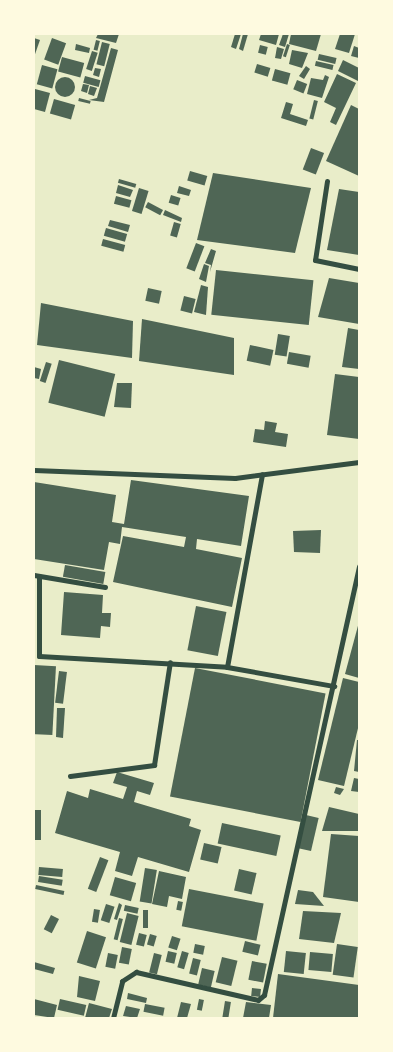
<!DOCTYPE html>
<style>
body{margin:0}
#map{position:relative;width:393px;height:1052px;overflow:hidden;background:#e9edc9;font-family:Cabin,sans-serif}
div>[style]{position:absolute}
.building>*{inset:0;background:#4f6655;transform-origin:0 0}
.round{border-radius:50%}
.minor>*{height:5px;margin:-2.5px;padding:0 2.5px;transform-origin:2.5px;border-radius:2.5px;background:#344e41}
span{translate:-50% -50%;white-space:nowrap;text-align:center;line-height:1.15;-webkit-text-stroke:4.5px #fefae0;paint-order:stroke}
.frame{position:absolute;inset:0;border:35px solid #fefae0;pointer-events:none}
</style>
<div id="map">
<div class="building">
<i style="clip-path:polygon(98px 34px,119px 34px,116px 43px,96px 38px)"></i>
<i style="clip-path:polygon(235px 34px,241px 34px,236px 49px,231px 47px)"></i>
<i style="clip-path:polygon(243px 34px,248px 34px,243px 51px,239px 49px)"></i>
<i style="clip-path:polygon(261px 34px,279px 34px,276px 45px,259px 40px)"></i>
<i style="clip-path:polygon(283px 34px,289px 34px,285px 47px,279px 45px)"></i>
<i style="clip-path:polygon(291px 34px,321px 34px,316px 51px,289px 44px)"></i>
<i style="clip-path:polygon(340px 34px,355px 34px,349px 53px,335px 49px)"></i>
<i style="clip-path:polygon(34px 38px,40px 40px,34px 57px)"></i>
<i style="left:52px;top:38px;width:15px;height:23px;rotate:20deg"></i>
<i style="left:96px;top:40px;width:4px;height:10px;rotate:14deg"></i>
<i style="left:102px;top:42px;width:8px;height:23px;rotate:14deg"></i>
<i style="clip-path:polygon(76px 44px,90px 48px,89px 53px,75px 50px)"></i>
<i style="left:287px;top:44px;width:3px;height:13px;rotate:18deg"></i>
<i style="left:260px;top:45px;width:8px;height:8px;rotate:14deg"></i>
<i style="clip-path:polygon(354px 46px,359px 48px,359px 58px,351px 56px)"></i>
<i style="clip-path:polygon(277px 47px,284px 49px,281px 59px,275px 58px)"></i>
<i style="clip-path:polygon(111px 48px,118px 50px,104px 102px,89px 100px,97px 98px)"></i>
<i style="clip-path:polygon(292px 50px,308px 53px,302px 68px,289px 64px)"></i>
<i style="left:92px;top:51px;width:6px;height:19px;rotate:18deg"></i>
<i style="left:319px;top:54px;width:18px;height:6px;rotate:13deg"></i>
<i style="left:62px;top:57px;width:23px;height:15px;rotate:15deg"></i>
<i style="clip-path:polygon(343px 60px,359px 68px,358px 81px,338px 71px)"></i>
<i style="left:316px;top:61px;width:18px;height:5px;rotate:13deg"></i>
<i style="left:257px;top:64px;width:14px;height:9px;rotate:17deg"></i>
<i style="left:42px;top:65px;width:16px;height:20px;rotate:15deg"></i>
<i style="clip-path:polygon(306px 66px,310px 69px,304px 79px,299px 76px)"></i>
<i style="clip-path:polygon(95px 68px,101px 69px,99px 77px,93px 75px)"></i>
<i style="left:275px;top:69px;width:16px;height:12px;rotate:15deg"></i>
<i style="clip-path:polygon(337px 74px,356px 83px,336px 125px,330px 122px,336px 108px,324px 102px)"></i>
<i style="clip-path:polygon(325px 75px,329px 77px,322px 98px,307px 94px,311px 78px,323px 80px)"></i>
<i style="left:85px;top:76px;width:16px;height:7px;rotate:15deg"></i>
<i class="round" style="left:55px;top:77px;width:20px;height:20px"></i>
<i style="left:297px;top:80px;width:11px;height:10px;rotate:22deg"></i>
<i style="clip-path:polygon(83px 84px,89px 85px,87px 93px,81px 91px)"></i>
<i style="clip-path:polygon(90px 86px,97px 88px,94px 96px,88px 94px)"></i>
<i style="clip-path:polygon(35px 89px,50px 93px,45px 112px,34px 109px)"></i>
<i style="left:79px;top:98px;width:12px;height:3px;rotate:14deg"></i>
<i style="left:54px;top:99px;width:22px;height:15px;rotate:16deg"></i>
<i style="left:314px;top:100px;width:4px;height:19px;rotate:14deg"></i>
<i style="clip-path:polygon(286px 102px,293px 104px,290px 114px,308px 120px,306px 126px,281px 118px)"></i>
<i style="clip-path:polygon(351px 105px,359px 109px,359px 176px,326px 161px)"></i>
<i style="left:311px;top:148px;width:14px;height:23px;rotate:21deg"></i>
<i style="left:190px;top:171px;width:18px;height:10px;rotate:16deg"></i>
<i style="clip-path:polygon(213px 173px,311px 188px,295px 253px,197px 240px)"></i>
<i style="left:119px;top:179px;width:18px;height:4px;rotate:16deg"></i>
<i style="clip-path:polygon(118px 185px,133px 190px,130px 197px,116px 193px)"></i>
<i style="clip-path:polygon(179px 186px,191px 190px,189px 196px,177px 193px)"></i>
<i style="left:139px;top:188px;width:10px;height:24px;rotate:17deg"></i>
<i style="clip-path:polygon(339px 189px,359px 192px,359px 255px,327px 250px)"></i>
<i style="left:171px;top:195px;width:10px;height:8px;rotate:17deg"></i>
<i style="left:116px;top:196px;width:16px;height:8px;rotate:15deg"></i>
<i style="left:148px;top:202px;width:17px;height:6px;rotate:28deg"></i>
<i style="clip-path:polygon(165px 210px,182px 218px,181px 222px,163px 215px)"></i>
<i style="clip-path:polygon(110px 220px,130px 225px,128px 232px,108px 226px)"></i>
<i style="left:174px;top:222px;width:7px;height:14px;rotate:16deg"></i>
<i style="left:106px;top:228px;width:22px;height:8px;rotate:16deg"></i>
<i style="left:103px;top:239px;width:23px;height:7px;rotate:15deg"></i>
<i style="left:196px;top:243px;width:9px;height:27px;rotate:21deg"></i>
<i style="clip-path:polygon(211px 249px,216px 251px,210px 272px,211px 265px,205px 263px)"></i>
<i style="clip-path:polygon(204px 264px,209px 266px,206px 282px,199px 279px)"></i>
<i style="left:216px;top:270px;width:98px;height:45px;rotate:6deg"></i>
<i style="clip-path:polygon(329px 278px,359px 283px,359px 324px,318px 317px)"></i>
<i style="clip-path:polygon(201px 285px,208px 287px,206px 315px,194px 312px)"></i>
<i style="left:148px;top:288px;width:14px;height:13px;rotate:12deg"></i>
<i style="left:184px;top:296px;width:12px;height:15px;rotate:14deg"></i>
<i style="clip-path:polygon(41px 303px,133px 321px,132px 358px,37px 345px)"></i>
<i style="clip-path:polygon(142px 319px,234px 338px,234px 375px,139px 361px)"></i>
<i style="clip-path:polygon(348px 328px,359px 330px,359px 369px,342px 367px)"></i>
<i style="left:278px;top:334px;width:12px;height:21px;rotate:9deg"></i>
<i style="left:250px;top:345px;width:24px;height:16px;rotate:12deg"></i>
<i style="left:289px;top:352px;width:22px;height:12px;rotate:10deg"></i>
<i style="left:59px;top:360px;width:58px;height:44px;rotate:14deg"></i>
<i style="left:46px;top:362px;width:6px;height:20px;rotate:18deg"></i>
<i style="clip-path:polygon(34px 367px,41px 369px,39px 379px,34px 378px)"></i>
<i style="clip-path:polygon(335px 374px,359px 377px,359px 439px,327px 435px)"></i>
<i style="clip-path:polygon(117px 383px,132px 383px,131px 408px,114px 407px)"></i>
<i style="clip-path:polygon(265px 421px,277px 423px,275px 432px,288px 434px,286px 447px,253px 442px,255px 429px,264px 430px)"></i>
<i style="clip-path:polygon(131px 480px,249px 496px,241px 546px,197px 539px,196px 549px,242px 558px,232px 607px,113px 582px,123px 536px,184px 547px,186px 537px,122px 527px,120px 544px,109px 542px,104px 570px,34px 559px,34px 482px,116px 495px,112px 522px,124px 524px)"></i>
<i style="clip-path:polygon(321px 530px,320px 553px,294px 552px,293px 531px)"></i>
<i style="left:65px;top:565px;width:41px;height:12px;rotate:10deg"></i>
<i style="clip-path:polygon(64px 592px,103px 595px,102px 613px,111px 613px,110px 627px,101px 626px,100px 638px,61px 635px)"></i>
<i style="left:196px;top:606px;width:31px;height:45px;rotate:11deg"></i>
<i style="clip-path:polygon(359px 622px,359px 678px,345px 674px)"></i>
<i style="left:34px;top:665px;width:22px;height:69px;rotate:3deg"></i>
<i style="left:195px;top:668px;width:133px;height:131px;rotate:11deg"></i>
<i style="left:59px;top:671px;width:8px;height:32px;rotate:7deg"></i>
<i style="clip-path:polygon(343px 678px,359px 682px,359px 724px,344px 786px,318px 780px)"></i>
<i style="clip-path:polygon(57px 708px,65px 708px,63px 738px,56px 737px)"></i>
<i style="clip-path:polygon(357px 740px,359px 740px,359px 772px,354px 771px)"></i>
<i style="clip-path:polygon(117px 772px,154px 783px,150px 795px,137px 791px,134px 802px,191px 819px,189px 826px,201px 830px,189px 872px,138px 857px,132px 876px,115px 871px,120px 852px,55px 833px,67px 791px,88px 798px,90px 789px,123px 799px,127px 787px,113px 783px)"></i>
<i style="clip-path:polygon(354px 778px,359px 779px,359px 792px,351px 791px)"></i>
<i style="clip-path:polygon(336px 787px,344px 789px,340px 795px,334px 793px)"></i>
<i style="clip-path:polygon(329px 807px,359px 814px,359px 831px,322px 831px)"></i>
<i style="left:34px;top:810px;width:7px;height:30px"></i>
<i style="left:306px;top:815px;width:13px;height:34px;rotate:13deg"></i>
<i style="left:222px;top:823px;width:60px;height:21px;rotate:12deg"></i>
<i style="clip-path:polygon(331px 834px,359px 836px,359px 902px,323px 897px)"></i>
<i style="left:204px;top:843px;width:18px;height:17px;rotate:13deg"></i>
<i style="left:100px;top:857px;width:9px;height:34px;rotate:21deg"></i>
<i style="left:39px;top:867px;width:24px;height:8px;rotate:5deg"></i>
<i style="left:145px;top:868px;width:12px;height:34px;rotate:9deg"></i>
<i style="left:239px;top:869px;width:18px;height:22px;rotate:13deg"></i>
<i style="clip-path:polygon(159px 871px,186px 877px,182px 899px,169px 896px,167px 907px,152px 904px)"></i>
<i style="left:39px;top:876px;width:24px;height:6px;rotate:9deg"></i>
<i style="left:115px;top:877px;width:22px;height:19px;rotate:16deg"></i>
<i style="left:36px;top:885px;width:29px;height:4px;rotate:12deg"></i>
<i style="left:189px;top:889px;width:76px;height:38px;rotate:11deg"></i>
<i style="clip-path:polygon(298px 890px,313px 892px,324px 906px,295px 904px)"></i>
<i style="left:178px;top:901px;width:5px;height:9px;rotate:11deg"></i>
<i style="clip-path:polygon(119px 903px,122px 905px,117px 920px,114px 919px)"></i>
<i style="left:106px;top:904px;width:9px;height:17px;rotate:18deg"></i>
<i style="left:125px;top:905px;width:14px;height:6px;rotate:12deg"></i>
<i style="left:94px;top:909px;width:6px;height:13px;rotate:9deg"></i>
<i style="left:143px;top:910px;width:5px;height:18px"></i>
<i style="clip-path:polygon(303px 911px,341px 913px,334px 943px,299px 939px)"></i>
<i style="left:127px;top:913px;width:12px;height:30px;rotate:14deg"></i>
<i style="left:51px;top:915px;width:9px;height:16px;rotate:27deg"></i>
<i style="left:119px;top:918px;width:4px;height:22px;rotate:14deg"></i>
<i style="left:87px;top:931px;width:20px;height:33px;rotate:18deg"></i>
<i style="left:139px;top:933px;width:8px;height:12px;rotate:14deg"></i>
<i style="left:150px;top:934px;width:7px;height:11px;rotate:16deg"></i>
<i style="left:172px;top:936px;width:9px;height:12px;rotate:18deg"></i>
<i style="left:245px;top:941px;width:16px;height:11px;rotate:14deg"></i>
<i style="left:195px;top:944px;width:10px;height:9px;rotate:11deg"></i>
<i style="left:337px;top:944px;width:21px;height:31px;rotate:8deg"></i>
<i style="left:122px;top:947px;width:10px;height:16px;rotate:11deg"></i>
<i style="left:168px;top:951px;width:9px;height:11px;rotate:13deg"></i>
<i style="left:182px;top:951px;width:7px;height:17px;rotate:16deg"></i>
<i style="left:286px;top:951px;width:20px;height:21px;rotate:6deg"></i>
<i style="left:310px;top:952px;width:23px;height:18px;rotate:5deg"></i>
<i style="left:108px;top:953px;width:10px;height:14px;rotate:11deg"></i>
<i style="left:154px;top:953px;width:8px;height:20px;rotate:14deg"></i>
<i style="left:222px;top:957px;width:16px;height:26px;rotate:14deg"></i>
<i style="left:193px;top:958px;width:8px;height:16px;rotate:14deg"></i>
<i style="left:252px;top:961px;width:15px;height:19px;rotate:11deg"></i>
<i style="clip-path:polygon(34px 962px,55px 968px,53px 974px,34px 969px)"></i>
<i style="left:202px;top:968px;width:13px;height:17px;rotate:13deg"></i>
<i style="clip-path:polygon(278px 974px,359px 985px,359px 1018px,273px 1018px)"></i>
<i style="clip-path:polygon(79px 976px,100px 981px,95px 1001px,77px 997px)"></i>
<i style="left:252px;top:988px;width:9px;height:8px;rotate:6deg"></i>
<i style="clip-path:polygon(128px 993px,147px 998px,146px 1003px,127px 999px)"></i>
<i style="clip-path:polygon(34px 999px,57px 1005px,54px 1018px,34px 1015px)"></i>
<i style="left:60px;top:999px;width:27px;height:11px;rotate:13deg"></i>
<i style="left:199px;top:999px;width:5px;height:11px;rotate:11deg"></i>
<i style="left:225px;top:1001px;width:6px;height:17px;rotate:9deg"></i>
<i style="clip-path:polygon(181px 1002px,191px 1004px,187px 1018px,177px 1018px)"></i>
<i style="clip-path:polygon(246px 1002px,271px 1005px,269px 1018px,243px 1018px)"></i>
<i style="clip-path:polygon(89px 1003px,112px 1009px,109px 1018px,85px 1018px)"></i>
<i style="left:145px;top:1004px;width:20px;height:8px;rotate:11deg"></i>
<i style="clip-path:polygon(126px 1006px,140px 1009px,137px 1018px,123px 1016px)"></i>
</div>
<div class="minor">
<i style="left:327px;top:181px;width:80px;rotate:98.6deg"></i>
<i style="left:315px;top:260px;width:45px;rotate:11.6deg"></i>
<i style="left:34px;top:470px;width:201px;rotate:2.3deg"></i>
<i style="left:235px;top:478px;width:125px;rotate:-7.4deg"></i>
<i style="left:34px;top:575px;width:72px;rotate:9.6deg"></i>
<i style="left:39px;top:576px;width:80px;rotate:90deg"></i>
<i style="left:39px;top:656px;width:188px;rotate:3.3deg"></i>
<i style="left:227px;top:667px;width:109px;rotate:10.1deg"></i>
<i style="left:227px;top:667px;width:196px;rotate:-79.7deg"></i>
<i style="left:70px;top:776px;width:85px;rotate:-7.5deg"></i>
<i style="left:154px;top:765px;width:104px;rotate:-81.2deg"></i>
<i style="left:113px;top:1018px;width:38px;rotate:-76deg"></i>
<i style="left:122px;top:981px;width:17px;rotate:-33deg"></i>
<i style="left:136px;top:972px;width:125px;rotate:12.9deg"></i>
<i style="left:258px;top:1000px;width:8px;rotate:-40deg"></i>
<i style="left:264px;top:995px;width:439px;rotate:-77.5deg"></i>
</div>
<div class="frame"></div>
</div>
